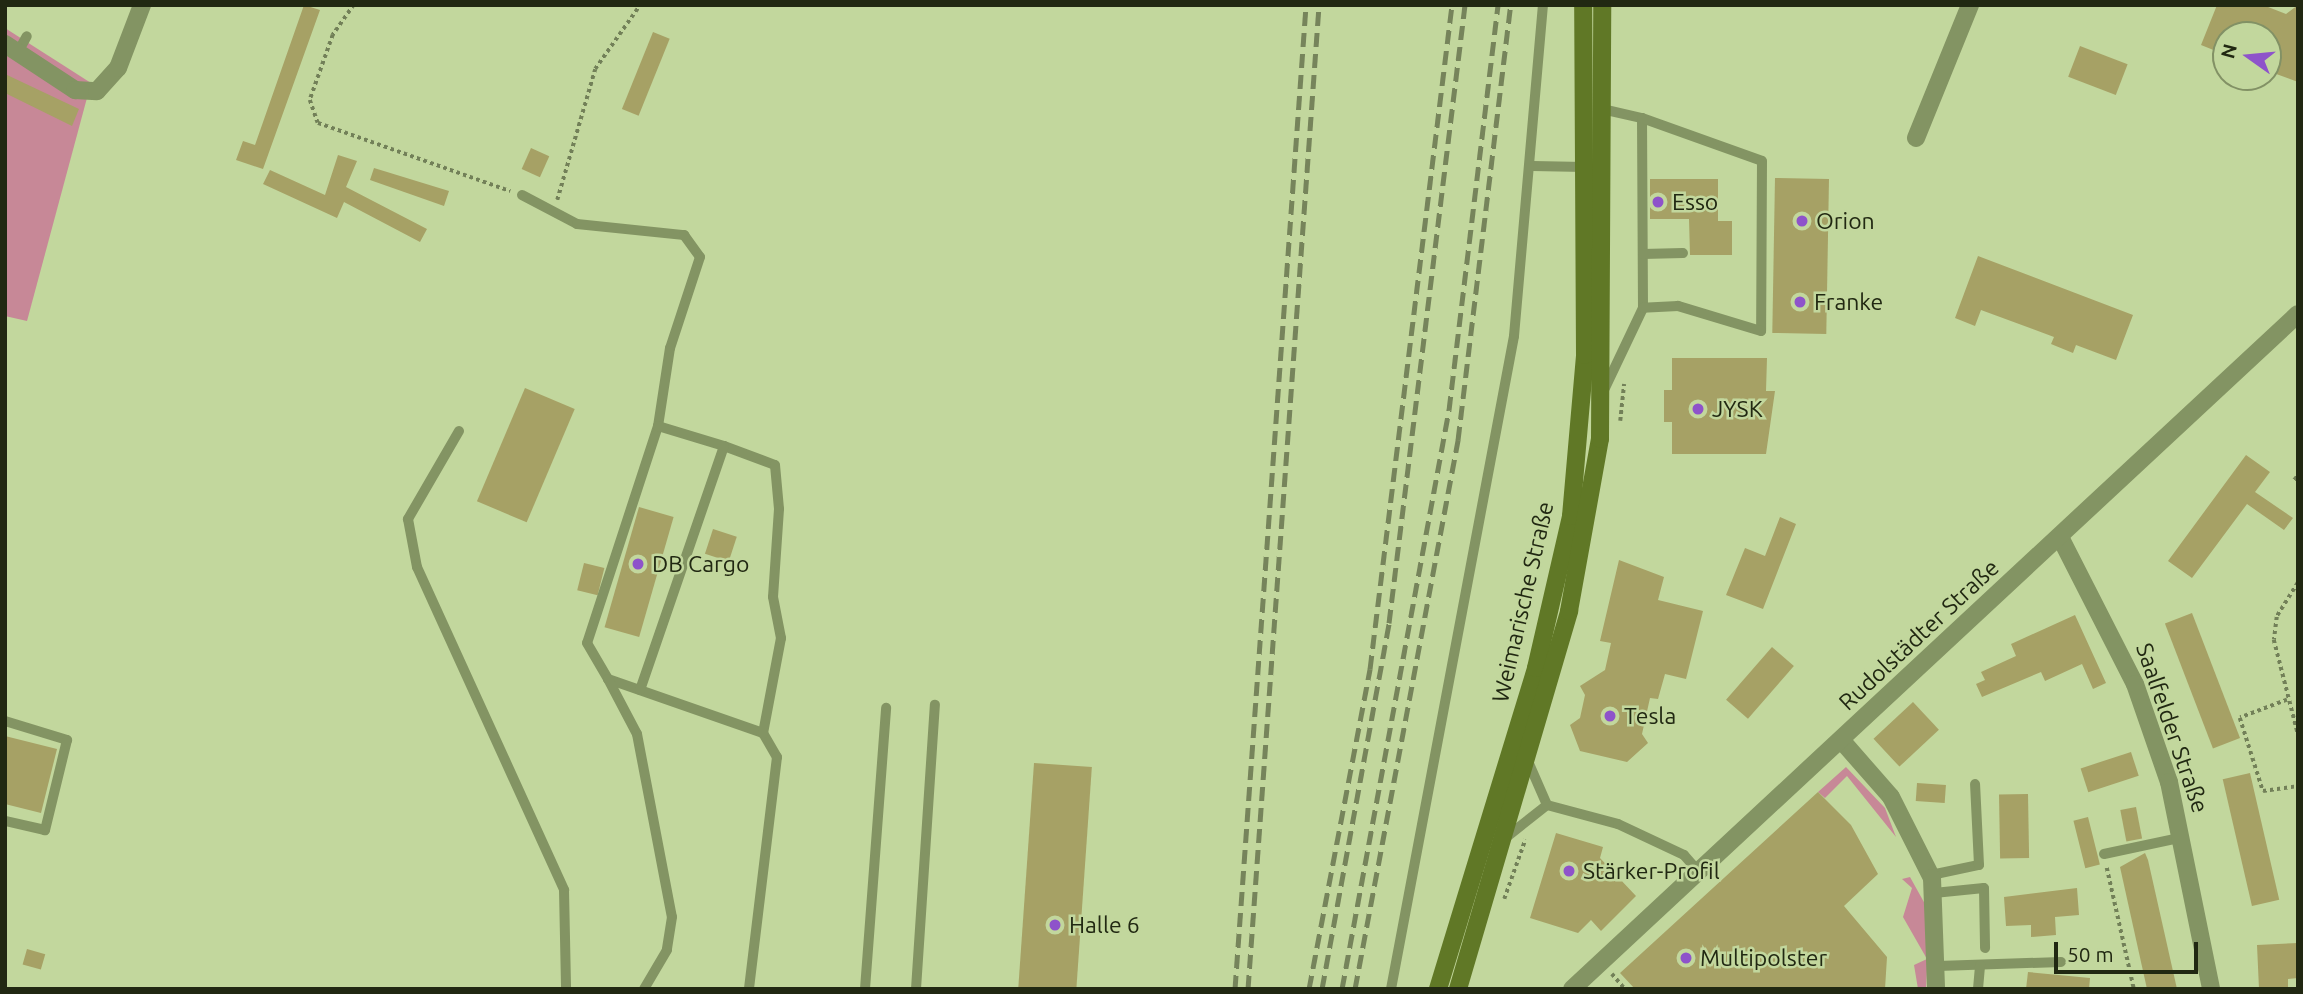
<!DOCTYPE html>
<meta charset="utf-8">
<style>
body{margin:0}
#map{position:relative;width:2303px;height:994px;overflow:hidden;background:#c2d79d;font-family:Ubuntu,sans-serif}
div>[style]{position:absolute}
.green>*{inset:0;background:#c78897}
.building>*{inset:0;background:#a6a165;transform-origin:0 0}
.path>*{height:3.5px;margin-top:-1.75px;transform-origin:0;background:repeating-linear-gradient(90deg,#728058 0 3.5px,transparent 0 7px)}
.lane>*{height:10px;margin:-5px;padding:0 5px;transform-origin:5px;border-radius:5px;background:#839463}
.street>*{height:18px;margin:-9px;padding:0 9px;transform-origin:9px;border-radius:9px;background:#839463}
.secondary>*{height:18px;margin:-9px;padding:0 9px;transform-origin:9px;border-radius:9px;background:#607826}
.rail>*{height:5px;margin-top:-2.5px;transform-origin:0;background:repeating-linear-gradient(90deg,#76845b 0 14px,transparent 0 21px)}
.dots>*{width:19px;height:19px;translate:-50% -50%;box-sizing:border-box;border:4px solid #c2d79d;border-radius:50%}
span{translate:-50% -50%;white-space:nowrap;text-align:center;line-height:1.15;-webkit-text-stroke:5px #c2d79d;paint-order:stroke}
.poi-label{font-size:23px;color:#212812}
.left{translate:0 -50%;text-align:left}
.street-label{font-size:23px;color:#212812}
.frame{position:absolute;inset:0;border:7px solid #212812;pointer-events:none}
.north{position:absolute;left:2212px;top:21px;width:70px;height:70px;box-sizing:border-box;background:#c2d79d;border:2px solid #829165;border-radius:50%;rotate:285deg;font-size:19px;font-weight:700;line-height:28px;text-align:center;color:#212812}
.north::after{content:'';display:block;margin:auto;width:24px;height:32px;background:#8e53ca;clip-path:polygon(50% 0,100% 100%,50% 72%,0 100%)}
.scale{position:absolute;left:2054px;top:942px;width:144px;height:32px;box-sizing:border-box;border:4px solid #212812;border-top:0;padding-left:9px;font-size:21px;line-height:24px;white-space:nowrap;color:#212812;-webkit-text-stroke:5px #c2d79d;paint-order:stroke}
</style>
<div id="map">
<div class="green">
<i style="clip-path:polygon(5px 28px,91px 83px,27px 321px,5px 316px)"></i>
<i style="clip-path:polygon(1846px 767px,1885px 808px,1896px 837px,1847px 776px,1825px 798px,1818px 792px)"></i>
<i style="clip-path:polygon(1910px 877px,1925px 904px,1928px 939px,1928px 951px,1926px 989px,1918px 989px,1914px 965px,1927px 959px,1903px 917px,1912px 888px,1902px 879px)"></i>
</div>
<div class="building">
<i style="clip-path:polygon(304px 5px,320px 10px,263px 169px,236px 160px,243px 141px,255px 145px)"></i>
<i style="clip-path:polygon(2217px 5px,2263px 5px,2286px 14px,2298px 5px,2298px 82px,2268px 71px,2268px 35px,2226px 35px,2226px 55px,2201px 45px)"></i>
<i style="left:653px;top:32px;width:18px;height:83px;rotate:22deg"></i>
<i style="left:2080px;top:46px;width:51px;height:33px;rotate:21deg"></i>
<i style="clip-path:polygon(5px 74px,79px 109px,72px 126px,5px 93px)"></i>
<i style="left:531px;top:148px;width:20px;height:23px;rotate:24deg"></i>
<i style="clip-path:polygon(338px 155px,357px 161px,346px 187px,427px 229px,420px 242px,344px 202px,337px 218px,263px 184px,270px 170px,325px 195px)"></i>
<i style="clip-path:polygon(374px 168px,449px 191px,444px 206px,370px 180px)"></i>
<i style="left:1775px;top:178px;width:54px;height:155px;rotate:1deg"></i>
<i style="clip-path:polygon(1650px 179px,1718px 179px,1718px 221px,1732px 221px,1732px 255px,1690px 255px,1689px 219px,1650px 219px)"></i>
<i style="clip-path:polygon(1978px 256px,2133px 315px,2116px 360px,2076px 345px,2073px 353px,2051px 344px,2054px 337px,1981px 310px,1975px 326px,1955px 318px)"></i>
<i style="clip-path:polygon(1672px 358px,1767px 358px,1766px 391px,1775px 391px,1766px 454px,1672px 454px,1672px 422px,1664px 422px,1664px 390px,1672px 390px)"></i>
<i style="left:525px;top:388px;width:54px;height:123px;rotate:23deg"></i>
<i style="clip-path:polygon(2246px 455px,2270px 472px,2255px 492px,2293px 518px,2284px 530px,2247px 504px,2192px 578px,2168px 561px)"></i>
<i style="left:639px;top:507px;width:36px;height:125px;rotate:16deg"></i>
<i style="clip-path:polygon(1780px 517px,1796px 524px,1763px 609px,1726px 595px,1745px 548px,1765px 556px)"></i>
<i style="left:713px;top:529px;width:25px;height:26px;rotate:18deg"></i>
<i style="clip-path:polygon(1619px 560px,1664px 577px,1658px 600px,1703px 611px,1686px 679px,1665px 674px,1658px 699px,1650px 698px,1642px 734px,1648px 743px,1627px 762px,1580px 751px,1570px 725px,1580px 718px,1585px 695px,1580px 686px,1605px 670px,1611px 643px,1600px 641px)"></i>
<i style="left:584px;top:563px;width:21px;height:28px;rotate:14deg"></i>
<i style="left:2192px;top:613px;width:134px;height:29px;rotate:69deg"></i>
<i style="clip-path:polygon(2075px 615px,2106px 683px,2093px 689px,2082px 664px,2045px 681px,2041px 672px,1982px 697px,1976px 684px,1985px 680px,1981px 672px,2016px 656px,2011px 644px)"></i>
<i style="left:1772px;top:647px;width:29px;height:70px;rotate:41deg"></i>
<i style="left:1913px;top:702px;width:38px;height:54px;rotate:47deg"></i>
<i style="clip-path:polygon(5px 736px,57px 749px,41px 813px,5px 804px)"></i>
<i style="left:2131px;top:752px;width:25px;height:53px;rotate:72deg"></i>
<i style="left:1034px;top:763px;width:58px;height:226px;rotate:4deg"></i>
<i style="left:2250px;top:773px;width:130px;height:28px;rotate:77deg"></i>
<i style="left:1917px;top:783px;width:29px;height:18px;rotate:4deg"></i>
<i style="clip-path:polygon(1818px 792px,1851px 825px,1878px 874px,1844px 906px,1887px 957px,1885px 989px,1635px 989px,1620px 973px)"></i>
<i style="left:2028px;top:794px;width:64px;height:29px;rotate:89deg"></i>
<i style="left:2136px;top:807px;width:32px;height:16px;rotate:79deg"></i>
<i style="left:2088px;top:817px;width:49px;height:15px;rotate:76deg"></i>
<i style="clip-path:polygon(1556px 833px,1603px 847px,1600px 858px,1636px 896px,1601px 931px,1591px 920px,1578px 933px,1530px 918px)"></i>
<i style="clip-path:polygon(2145px 853px,2148px 860px,2177px 989px,2147px 989px,2120px 867px)"></i>
<i style="clip-path:polygon(2077px 888px,2079px 915px,2055px 917px,2056px 935px,2031px 937px,2031px 925px,2006px 926px,2004px 897px)"></i>
<i style="clip-path:polygon(2298px 943px,2298px 978px,2288px 979px,2288px 989px,2259px 989px,2257px 945px)"></i>
<i style="left:27px;top:949px;width:19px;height:16px;rotate:16deg"></i>
<i style="clip-path:polygon(2028px 972px,2090px 978px,2089px 989px,2026px 989px)"></i>
</div>
<div class="path">
<i style="left:354px;top:5px;width:37px;rotate:125deg"></i>
<i style="left:333px;top:35px;width:69px;rotate:109.5deg"></i>
<i style="left:310px;top:100px;width:24px;rotate:71deg"></i>
<i style="left:318px;top:123px;width:204px;rotate:19.5deg"></i>
<i style="left:557px;top:200px;width:136px;rotate:-73.8deg"></i>
<i style="left:595px;top:69px;width:78px;rotate:-54.9deg"></i>
<i style="left:1620px;top:421px;width:37px;rotate:-84deg"></i>
<i style="left:2294px;top:480px;width:6px;rotate:-51deg"></i>
<i style="left:2298px;top:583px;width:40px;rotate:122deg"></i>
<i style="left:2277px;top:617px;width:23px;rotate:97deg"></i>
<i style="left:2274px;top:640px;width:97px;rotate:75.7deg"></i>
<i style="left:2287px;top:700px;width:50px;rotate:159deg"></i>
<i style="left:2240px;top:718px;width:77px;rotate:72.5deg"></i>
<i style="left:2263px;top:791px;width:35px;rotate:-8deg"></i>
<i style="left:2107px;top:868px;width:124px;rotate:77.4deg"></i>
<i style="left:1504px;top:899px;width:63px;rotate:-70.4deg"></i>
<i style="left:1612px;top:974px;width:20px;rotate:49deg"></i>
</div>
<div class="lane">
<i style="left:18px;top:52px;width:18px;rotate:-61deg"></i>
<i style="left:1602px;top:109px;width:41px;rotate:12.7deg"></i>
<i style="left:1642px;top:118px;width:190px;rotate:89.7deg"></i>
<i style="left:1643px;top:308px;width:89px;rotate:115.4deg"></i>
<i style="left:1642px;top:118px;width:127px;rotate:19.7deg"></i>
<i style="left:1762px;top:161px;width:170px;rotate:90.3deg"></i>
<i style="left:1761px;top:331px;width:87px;rotate:-163.2deg"></i>
<i style="left:1678px;top:306px;width:35px;rotate:177deg"></i>
<i style="left:1533px;top:166px;width:51px;rotate:1.1deg"></i>
<i style="left:522px;top:195px;width:62px;rotate:27.8deg"></i>
<i style="left:577px;top:224px;width:108px;rotate:5.9deg"></i>
<i style="left:684px;top:235px;width:27px;rotate:54deg"></i>
<i style="left:700px;top:257px;width:96px;rotate:108.2deg"></i>
<i style="left:670px;top:348px;width:79px;rotate:98.7deg"></i>
<i style="left:658px;top:426px;width:228px;rotate:108.1deg"></i>
<i style="left:587px;top:643px;width:42px;rotate:59.7deg"></i>
<i style="left:608px;top:679px;width:164px;rotate:19.2deg"></i>
<i style="left:763px;top:733px;width:28px;rotate:60deg"></i>
<i style="left:777px;top:757px;width:234px;rotate:96.9deg"></i>
<i style="left:1643px;top:254px;width:40px;rotate:-1.4deg"></i>
<i style="left:459px;top:431px;width:102px;rotate:120.1deg"></i>
<i style="left:408px;top:519px;width:49px;rotate:79.4deg"></i>
<i style="left:417px;top:567px;width:355px;rotate:65.5deg"></i>
<i style="left:564px;top:890px;width:99px;rotate:88.8deg"></i>
<i style="left:724px;top:446px;width:54px;rotate:20.4deg"></i>
<i style="left:775px;top:465px;width:44px;rotate:84.8deg"></i>
<i style="left:779px;top:509px;width:88px;rotate:93.9deg"></i>
<i style="left:773px;top:597px;width:42px;rotate:79deg"></i>
<i style="left:781px;top:638px;width:97px;rotate:100.7deg"></i>
<i style="left:608px;top:679px;width:62px;rotate:62.2deg"></i>
<i style="left:637px;top:734px;width:186px;rotate:79.2deg"></i>
<i style="left:672px;top:917px;width:33px;rotate:99deg"></i>
<i style="left:667px;top:950px;width:45px;rotate:120.5deg"></i>
<i style="left:640px;top:690px;width:258px;rotate:-71deg"></i>
<i style="left:724px;top:446px;width:69px;rotate:-163.1deg"></i>
<i style="left:5px;top:721px;width:65px;rotate:17deg"></i>
<i style="left:67px;top:740px;width:93px;rotate:103.7deg"></i>
<i style="left:45px;top:830px;width:41px;rotate:-167.3deg"></i>
<i style="left:1527px;top:759px;width:50px;rotate:66.5deg"></i>
<i style="left:1547px;top:805px;width:73px;rotate:15deg"></i>
<i style="left:1618px;top:824px;width:73px;rotate:25.2deg"></i>
<i style="left:1684px;top:855px;width:23px;rotate:49deg"></i>
<i style="left:1504px;top:839px;width:55px;rotate:-38.3deg"></i>
<i style="left:2104px;top:854px;width:81px;rotate:-12.1deg"></i>
<i style="left:1931px;top:875px;width:49px;rotate:-11.8deg"></i>
<i style="left:1979px;top:865px;width:81px;rotate:-92.8deg"></i>
<i style="left:1934px;top:893px;width:50px;rotate:-5.7deg"></i>
<i style="left:1984px;top:888px;width:60px;rotate:89deg"></i>
<i style="left:1938px;top:966px;width:123px;rotate:-1.9deg"></i>
<i style="left:865px;top:989px;width:282px;rotate:-85.7deg"></i>
<i style="left:916px;top:989px;width:285px;rotate:-86.2deg"></i>
<i style="left:1391px;top:989px;width:664px;rotate:-79.33deg"></i>
<i style="left:1514px;top:336px;width:332px;rotate:-85deg"></i>
<i style="left:1978px;top:989px;width:24px;rotate:-85deg"></i>
</div>
<div class="street">
<i style="left:5px;top:44px;width:84px;rotate:33.3deg"></i>
<i style="left:75px;top:90px;width:22px;rotate:3deg"></i>
<i style="left:97px;top:91px;width:31px;rotate:-48deg"></i>
<i style="left:118px;top:68px;width:67px;rotate:-69.1deg"></i>
<i style="left:1916px;top:138px;width:144px;rotate:-67.9deg"></i>
<i style="left:2060px;top:537px;width:165px;rotate:63deg"></i>
<i style="left:2135px;top:684px;width:104px;rotate:70.9deg"></i>
<i style="left:2169px;top:782px;width:211px;rotate:78.5deg"></i>
<i style="left:1842px;top:741px;width:74px;rotate:48.8deg"></i>
<i style="left:1891px;top:797px;width:91px;rotate:63.2deg"></i>
<i style="left:1932px;top:878px;width:111px;rotate:87.9deg"></i>
<i style="left:1572px;top:989px;width:991px;rotate:-42.92deg"></i>
</div>
<div class="secondary">
<i style="left:1438px;top:989px;width:336px;rotate:-73deg"></i>
<i style="left:1536px;top:668px;width:156px;rotate:-77deg"></i>
<i style="left:1571px;top:516px;width:162px;rotate:-85deg"></i>
<i style="left:1585px;top:355px;width:350px;rotate:-90.3deg"></i>
<i style="left:1458px;top:989px;width:394px;rotate:-73.6deg"></i>
<i style="left:1569px;top:611px;width:175px;rotate:-79.8deg"></i>
<i style="left:1600px;top:439px;width:434px;rotate:-89.7deg"></i>
</div>
<div class="rail">
<i style="left:1235px;top:989px;width:987px;rotate:-85.87deg"></i>
<i style="left:1248px;top:989px;width:987px;rotate:-85.87deg"></i>
<i style="left:1309px;top:989px;width:326px;rotate:-79.2deg"></i>
<i style="left:1370px;top:669px;width:669px;rotate:-82.96deg"></i>
<i style="left:1322px;top:989px;width:372px;rotate:-79.6deg"></i>
<i style="left:1389px;top:623px;width:623px;rotate:-82.99deg"></i>
<i style="left:1342px;top:989px;width:589px;rotate:-79.53deg"></i>
<i style="left:1449px;top:410px;width:408px;rotate:-83.1deg"></i>
<i style="left:1355px;top:989px;width:559px;rotate:-79.37deg"></i>
<i style="left:1458px;top:440px;width:438px;rotate:-83.1deg"></i>
</div>
<div class="dots">
<i style="left:1658px;top:202px;background:#8e53ca"></i>
<i style="left:1802px;top:221px;background:#8e53ca"></i>
<i style="left:1800px;top:302px;background:#8e53ca"></i>
<i style="left:1698px;top:409px;background:#8e53ca"></i>
<i style="left:638px;top:564px;background:#8e53ca"></i>
<i style="left:1610px;top:716px;background:#8e53ca"></i>
<i style="left:1569px;top:871px;background:#8e53ca"></i>
<i style="left:1055px;top:925px;background:#8e53ca"></i>
<i style="left:1686px;top:958px;background:#8e53ca"></i>
</div>
<div class="poi-label">
<span class="left" style="left:1672px;top:202px">Esso</span>
<span class="left" style="left:1816px;top:221px">Orion</span>
<span class="left" style="left:1814px;top:302px">Franke</span>
<span class="left" style="left:1712px;top:409px">JYSK</span>
<span class="left" style="left:652px;top:564px">DB Cargo</span>
<span class="left" style="left:1624px;top:716px">Tesla</span>
<span class="left" style="left:1583px;top:871px">Stärker-Profil</span>
<span class="left" style="left:1069px;top:925px">Halle 6</span>
<span class="left" style="left:1700px;top:958px">Multipolster</span>
</div>
<div class="street-label">
<span style="left:1523px;top:602px;rotate:-77deg">Weimarische Straße</span>
<span style="left:1919px;top:635px;rotate:-43deg">Rudolstädter Straße</span>
<span style="left:2172px;top:728px;rotate:71deg">Saalfelder Straße</span>
</div>
<div class="frame"></div>
<div class="north">N</div>
<div class="scale">50 m</div>
</div>
